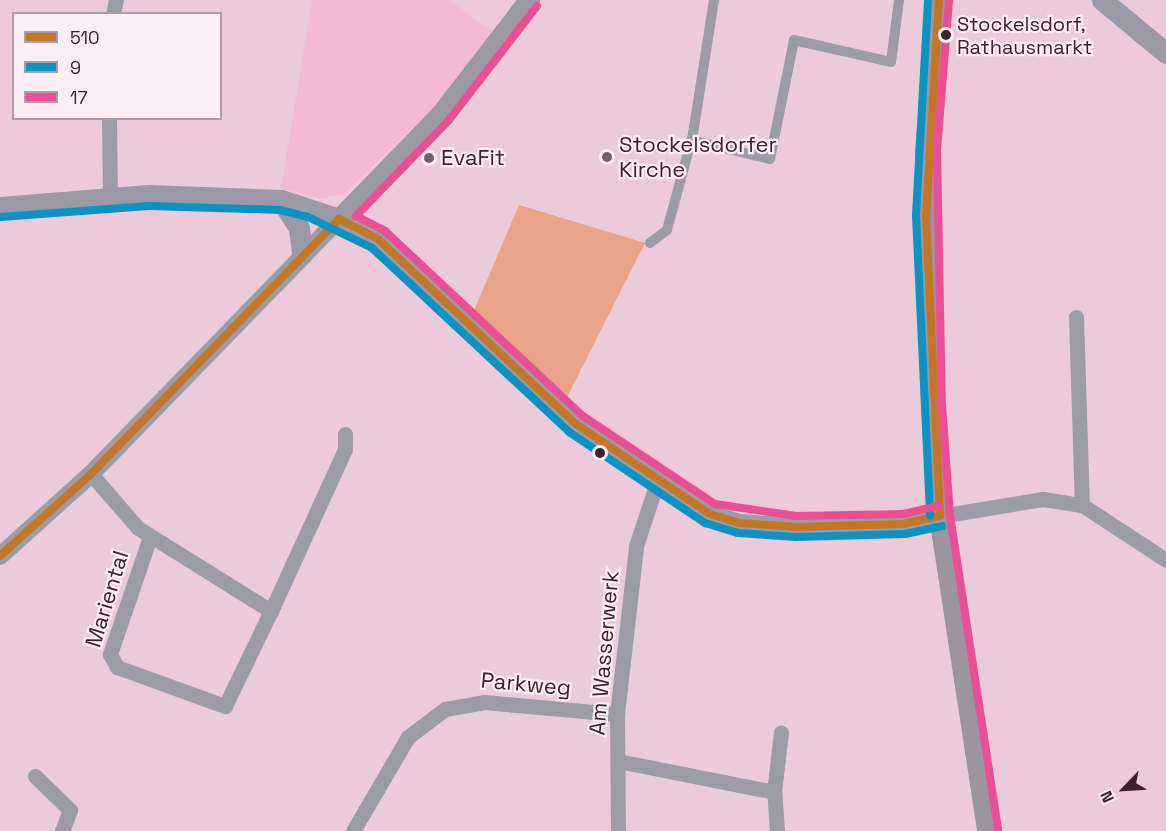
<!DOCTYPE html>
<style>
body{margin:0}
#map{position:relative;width:1166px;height:831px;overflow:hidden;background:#ebcbd9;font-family:"Space Grotesk",sans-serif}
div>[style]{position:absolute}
.built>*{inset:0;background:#f4bad5}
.green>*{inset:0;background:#e8a388}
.pedestrian>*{height:10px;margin:-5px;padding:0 5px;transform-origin:5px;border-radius:5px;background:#9c9ca7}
.minor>*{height:15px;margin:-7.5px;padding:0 7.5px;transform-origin:7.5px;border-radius:7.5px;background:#9c9ca7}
.tertiary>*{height:18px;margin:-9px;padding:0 9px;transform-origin:9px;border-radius:9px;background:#9c9ca7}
.secondary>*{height:21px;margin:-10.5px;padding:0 10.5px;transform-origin:10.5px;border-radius:10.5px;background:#9c99a6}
.primary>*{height:22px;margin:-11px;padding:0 11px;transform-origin:11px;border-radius:11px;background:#9b95a0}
.bus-1>*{height:8px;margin:-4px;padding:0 4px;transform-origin:4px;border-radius:4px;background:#c47628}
.bus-2>*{height:8px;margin:-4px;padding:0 4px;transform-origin:4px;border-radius:4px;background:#0c93c4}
.bus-3>*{height:8px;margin:-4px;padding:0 4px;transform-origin:4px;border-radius:4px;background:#ea4f96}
.dots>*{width:16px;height:16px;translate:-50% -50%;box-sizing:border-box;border:3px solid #fdedf4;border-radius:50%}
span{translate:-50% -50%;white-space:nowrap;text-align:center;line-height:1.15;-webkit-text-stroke:4.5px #fdedf4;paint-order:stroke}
.bus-label{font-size:20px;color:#3c212e}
.left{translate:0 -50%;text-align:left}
.poi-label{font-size:22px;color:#3c212e}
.street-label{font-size:22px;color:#3c212e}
.legend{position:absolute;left:12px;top:12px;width:210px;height:108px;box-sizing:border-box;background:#fdedf4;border:2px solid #b09ba5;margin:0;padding:8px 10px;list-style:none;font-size:18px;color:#3c212e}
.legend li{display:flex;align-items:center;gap:12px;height:30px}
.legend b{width:30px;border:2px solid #b09ba5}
.north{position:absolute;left:1094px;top:759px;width:60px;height:60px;-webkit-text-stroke:4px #fdedf4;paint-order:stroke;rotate:245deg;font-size:16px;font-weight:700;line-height:24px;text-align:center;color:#3c212e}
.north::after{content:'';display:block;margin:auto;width:21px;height:27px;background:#3c212e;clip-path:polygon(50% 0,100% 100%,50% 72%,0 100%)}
</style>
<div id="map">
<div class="built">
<i style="clip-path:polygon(312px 0,449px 0,493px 32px,439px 103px,344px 194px,320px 199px,281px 188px)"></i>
</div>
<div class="green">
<i style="clip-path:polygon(519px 205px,645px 243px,561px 409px,470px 320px)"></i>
</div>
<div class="pedestrian">
<i style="left:691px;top:140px;width:81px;rotate:13.5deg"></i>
<i style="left:770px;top:159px;width:121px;rotate:-78.6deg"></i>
<i style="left:794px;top:40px;width:99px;rotate:12.8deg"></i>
<i style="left:891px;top:62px;width:63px;rotate:-82.6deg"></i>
<i style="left:650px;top:243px;width:21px;rotate:-37deg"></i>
<i style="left:667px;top:230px;width:99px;rotate:-74.8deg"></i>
<i style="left:693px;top:134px;width:136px;rotate:-81.1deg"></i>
</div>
<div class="minor">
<i style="left:113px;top:14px;width:14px;rotate:-78deg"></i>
<i style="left:109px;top:118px;width:78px;rotate:89.3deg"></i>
<i style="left:1076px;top:317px;width:188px;rotate:88.2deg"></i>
<i style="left:91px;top:474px;width:72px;rotate:49deg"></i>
<i style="left:138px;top:528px;width:157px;rotate:32deg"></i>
<i style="left:271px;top:611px;width:178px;rotate:-65.4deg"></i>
<i style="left:345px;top:449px;width:15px;rotate:-90deg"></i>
<i style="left:940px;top:516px;width:104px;rotate:-9.4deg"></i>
<i style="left:1043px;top:499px;width:39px;rotate:9deg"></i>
<i style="left:1082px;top:505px;width:100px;rotate:33.2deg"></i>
<i style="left:150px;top:537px;width:124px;rotate:108.9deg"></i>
<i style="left:110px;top:654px;width:15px;rotate:62deg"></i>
<i style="left:117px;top:667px;width:115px;rotate:19.9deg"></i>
<i style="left:225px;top:706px;width:106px;rotate:-64.2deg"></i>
<i style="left:618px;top:761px;width:159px;rotate:11.2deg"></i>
<i style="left:35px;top:776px;width:49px;rotate:44.2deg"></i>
<i style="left:70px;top:810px;width:22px;rotate:111deg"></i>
<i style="left:353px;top:831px;width:109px;rotate:-59.7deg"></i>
<i style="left:408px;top:737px;width:46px;rotate:-37.1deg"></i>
<i style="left:445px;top:709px;width:40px;rotate:-10deg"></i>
<i style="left:484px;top:702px;width:134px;rotate:5.2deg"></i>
<i style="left:618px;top:831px;width:117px;rotate:-90.5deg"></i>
<i style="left:617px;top:714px;width:169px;rotate:-83.5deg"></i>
<i style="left:636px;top:546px;width:67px;rotate:-71.8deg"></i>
<i style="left:777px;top:831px;width:39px;rotate:-94deg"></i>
<i style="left:774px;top:792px;width:60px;rotate:-83.3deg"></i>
</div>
<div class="tertiary">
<i style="left:0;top:556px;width:122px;rotate:-42deg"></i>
<i style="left:91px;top:474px;width:356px;rotate:-45.8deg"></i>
<i style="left:339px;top:219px;width:44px;rotate:27.1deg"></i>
<i style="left:378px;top:239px;width:271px;rotate:43.1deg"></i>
<i style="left:576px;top:424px;width:161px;rotate:33.9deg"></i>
<i style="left:710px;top:514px;width:31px;rotate:17deg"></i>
<i style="left:740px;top:523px;width:56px;rotate:4.1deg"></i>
<i style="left:796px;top:527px;width:108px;rotate:-1.6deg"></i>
<i style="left:904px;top:524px;width:37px;rotate:-13deg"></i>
</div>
<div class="secondary">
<i style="left:1102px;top:0;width:83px;rotate:39.6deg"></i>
<i style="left:281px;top:200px;width:33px;rotate:57deg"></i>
<i style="left:299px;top:228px;width:26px;rotate:83deg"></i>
<i style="left:0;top:207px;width:149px;rotate:-4.6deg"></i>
<i style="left:149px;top:195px;width:132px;rotate:2.2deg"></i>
<i style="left:281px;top:200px;width:61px;rotate:18.1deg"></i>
<i style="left:339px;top:219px;width:146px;rotate:-45.8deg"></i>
<i style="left:441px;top:114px;width:144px;rotate:-52.3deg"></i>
</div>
<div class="primary">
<i style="left:939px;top:0;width:152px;rotate:94.9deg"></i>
<i style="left:926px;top:151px;width:254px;rotate:88.6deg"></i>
<i style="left:932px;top:405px;width:111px;rotate:85.9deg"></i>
<i style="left:940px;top:516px;width:319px;rotate:81.3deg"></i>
</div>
<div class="bus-1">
<i style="left:939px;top:0;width:216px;rotate:93.4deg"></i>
<i style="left:926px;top:216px;width:300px;rotate:87.3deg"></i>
<i style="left:339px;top:219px;width:44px;rotate:27.1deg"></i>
<i style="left:378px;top:239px;width:271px;rotate:43.1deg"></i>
<i style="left:576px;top:424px;width:161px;rotate:33.9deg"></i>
<i style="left:710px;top:514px;width:31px;rotate:17deg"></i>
<i style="left:740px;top:523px;width:56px;rotate:4.1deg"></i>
<i style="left:796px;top:527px;width:108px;rotate:-1.6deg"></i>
<i style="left:904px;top:524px;width:37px;rotate:-13deg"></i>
<i style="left:0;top:556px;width:122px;rotate:-42deg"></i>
<i style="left:91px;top:474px;width:356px;rotate:-45.8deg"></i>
</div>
<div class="bus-2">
<i style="left:928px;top:0;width:216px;rotate:93.2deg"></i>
<i style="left:916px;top:216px;width:300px;rotate:87.3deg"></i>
<i style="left:1px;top:217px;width:148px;rotate:-4.3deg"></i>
<i style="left:149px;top:206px;width:131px;rotate:1.7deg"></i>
<i style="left:280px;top:210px;width:29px;rotate:14deg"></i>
<i style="left:308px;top:217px;width:71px;rotate:25.8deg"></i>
<i style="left:372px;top:248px;width:270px;rotate:43deg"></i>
<i style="left:569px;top:432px;width:164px;rotate:33.8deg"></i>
<i style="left:705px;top:523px;width:34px;rotate:17deg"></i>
<i style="left:738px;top:533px;width:58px;rotate:3.9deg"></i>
<i style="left:796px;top:537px;width:109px;rotate:-1.6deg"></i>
<i style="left:905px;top:534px;width:38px;rotate:-12deg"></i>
</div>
<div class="bus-3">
<i style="left:949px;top:1px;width:150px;rotate:94.6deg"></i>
<i style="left:937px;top:151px;width:253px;rotate:88.9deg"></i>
<i style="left:942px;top:404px;width:111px;rotate:85.9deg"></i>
<i style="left:950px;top:515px;width:318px;rotate:81.3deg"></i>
<i style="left:537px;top:6px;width:144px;rotate:127.7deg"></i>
<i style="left:449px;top:120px;width:134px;rotate:134.1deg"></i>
<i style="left:356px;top:216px;width:33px;rotate:27deg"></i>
<i style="left:385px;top:231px;width:271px;rotate:43.1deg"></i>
<i style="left:583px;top:416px;width:159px;rotate:33.7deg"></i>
<i style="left:715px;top:504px;width:82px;rotate:8.4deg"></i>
<i style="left:796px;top:516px;width:107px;rotate:-1.1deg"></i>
<i style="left:903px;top:514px;width:36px;rotate:-13deg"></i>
</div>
<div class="dots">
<i style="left:946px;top:35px;background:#3c212e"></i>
<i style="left:607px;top:157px;background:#795c6a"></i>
<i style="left:429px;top:158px;background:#795c6a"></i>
<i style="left:600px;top:453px;background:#3c212e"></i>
</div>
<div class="bus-label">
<span class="left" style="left:957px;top:36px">Stockelsdorf,<br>Rathausmarkt</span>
</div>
<div class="poi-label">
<span class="left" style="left:619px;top:157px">Stockelsdorfer<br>Kirche</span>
<span class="left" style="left:441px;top:158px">EvaFit</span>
</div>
<div class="street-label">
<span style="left:107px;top:599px;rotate:-73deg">Mariental</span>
<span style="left:604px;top:653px;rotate:-85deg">Am Wasserwerk</span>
<span style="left:526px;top:684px;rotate:5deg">Parkweg</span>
</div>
<ul class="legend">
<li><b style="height:8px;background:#c47628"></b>510</li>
<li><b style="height:8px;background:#0c93c4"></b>9</li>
<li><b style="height:8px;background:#ea4f96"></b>17</li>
</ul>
<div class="north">N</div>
</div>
